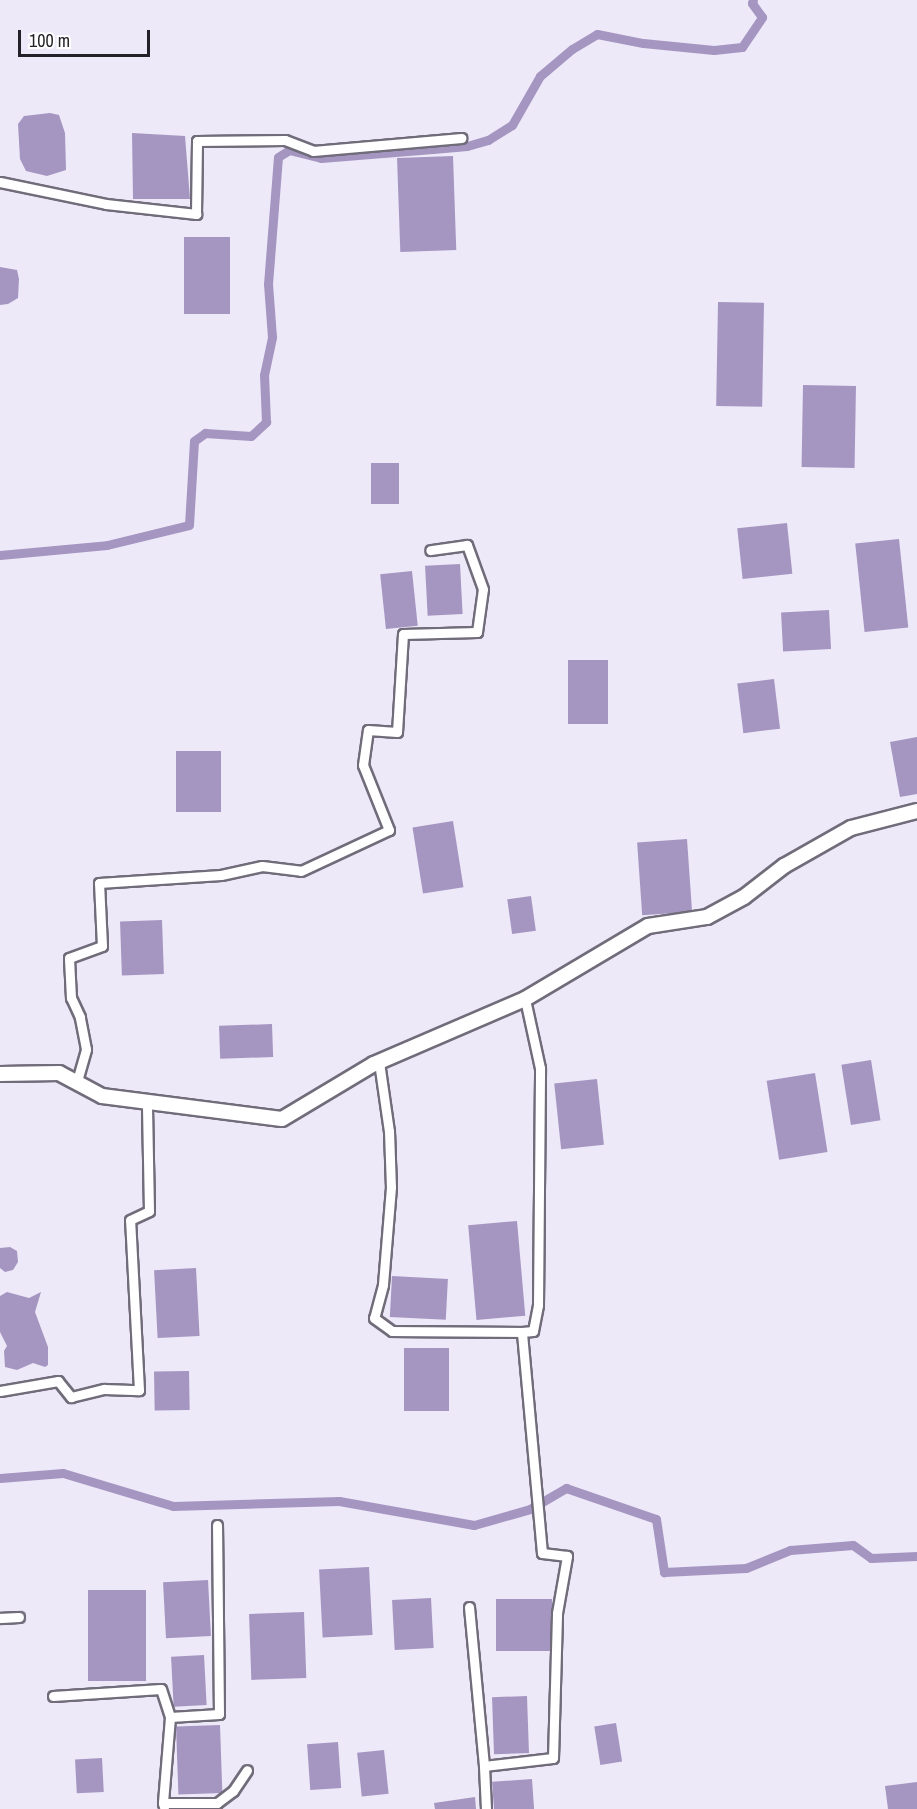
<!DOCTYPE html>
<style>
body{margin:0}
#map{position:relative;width:917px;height:1809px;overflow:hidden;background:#eee9f9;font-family:"Archivo Narrow",sans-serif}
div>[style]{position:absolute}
.water>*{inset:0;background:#a596c1;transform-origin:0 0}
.canal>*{height:9px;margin:-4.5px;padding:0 4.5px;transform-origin:4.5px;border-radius:4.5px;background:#a596c1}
.roads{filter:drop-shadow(2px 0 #716c7a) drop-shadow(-2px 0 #716c7a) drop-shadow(0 2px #716c7a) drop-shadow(0 -2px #716c7a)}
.street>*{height:9px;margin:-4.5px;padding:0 4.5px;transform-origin:4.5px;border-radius:4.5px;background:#fff}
.secondary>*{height:14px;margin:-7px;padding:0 7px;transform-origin:7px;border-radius:7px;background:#fff}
span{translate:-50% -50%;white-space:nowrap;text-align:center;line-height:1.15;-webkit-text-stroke:4.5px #fff;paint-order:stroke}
.scale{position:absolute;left:18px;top:30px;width:132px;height:27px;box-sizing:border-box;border:3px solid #242228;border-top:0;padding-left:8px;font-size:18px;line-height:21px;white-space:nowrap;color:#242228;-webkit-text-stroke:4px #fff;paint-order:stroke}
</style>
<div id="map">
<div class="water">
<i style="clip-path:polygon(50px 113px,59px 115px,65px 133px,66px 170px,47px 176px,26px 171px,20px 159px,18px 124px,24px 116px)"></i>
<i style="clip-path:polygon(132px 133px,185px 136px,190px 199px,133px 199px)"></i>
<i style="left:453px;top:156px;width:94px;height:56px;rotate:88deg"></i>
<i style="left:184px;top:237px;width:46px;height:77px"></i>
<i style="clip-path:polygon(0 267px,17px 270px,19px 279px,18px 298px,8px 304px,0 305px)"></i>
<i style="left:718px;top:302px;width:46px;height:104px;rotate:1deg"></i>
<i style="left:803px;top:385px;width:53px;height:82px;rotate:1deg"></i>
<i style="left:371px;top:463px;width:28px;height:41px"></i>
<i style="left:787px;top:523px;width:51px;height:50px;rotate:84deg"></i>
<i style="left:899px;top:539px;width:89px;height:44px;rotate:84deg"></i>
<i style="left:460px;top:564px;width:50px;height:35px;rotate:87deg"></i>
<i style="left:412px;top:571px;width:55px;height:32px;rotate:84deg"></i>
<i style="left:829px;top:610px;width:39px;height:48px;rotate:87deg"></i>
<i style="left:568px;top:660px;width:40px;height:64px"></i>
<i style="left:774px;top:679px;width:50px;height:37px;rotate:83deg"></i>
<i style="clip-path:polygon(917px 737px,917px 794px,900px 797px,890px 742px)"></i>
<i style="left:176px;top:751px;width:45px;height:61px"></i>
<i style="left:453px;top:821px;width:67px;height:41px;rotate:81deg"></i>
<i style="left:687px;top:839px;width:73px;height:50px;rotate:86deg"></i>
<i style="left:531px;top:896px;width:35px;height:24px;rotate:82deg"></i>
<i style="left:162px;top:920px;width:54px;height:42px;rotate:88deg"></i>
<i style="left:272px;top:1024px;width:33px;height:53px;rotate:88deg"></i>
<i style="left:871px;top:1060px;width:61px;height:30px;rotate:81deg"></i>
<i style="left:815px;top:1073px;width:80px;height:49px;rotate:81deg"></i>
<i style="left:597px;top:1079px;width:66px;height:43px;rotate:84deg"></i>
<i style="left:517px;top:1221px;width:95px;height:49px;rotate:85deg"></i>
<i style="clip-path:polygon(10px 1247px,17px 1251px,18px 1262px,13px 1270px,5px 1272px,0 1268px,0 1248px)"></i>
<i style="left:196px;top:1268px;width:68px;height:42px;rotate:87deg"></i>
<i style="left:392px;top:1276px;width:56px;height:41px;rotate:3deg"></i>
<i style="clip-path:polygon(7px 1292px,29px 1298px,41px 1292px,35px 1312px,48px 1347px,48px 1365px,45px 1367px,33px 1363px,17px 1370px,5px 1367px,4px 1351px,7px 1346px,0 1332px,0 1296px)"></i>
<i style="left:404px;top:1348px;width:45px;height:63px"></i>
<i style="left:189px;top:1371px;width:39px;height:35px;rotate:89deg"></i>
<i style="left:369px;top:1567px;width:68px;height:50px;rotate:87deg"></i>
<i style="left:208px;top:1580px;width:56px;height:45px;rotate:87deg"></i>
<i style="left:88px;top:1590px;width:58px;height:91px"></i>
<i style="left:431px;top:1598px;width:50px;height:39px;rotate:87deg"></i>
<i style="left:496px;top:1599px;width:56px;height:52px"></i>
<i style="left:304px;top:1612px;width:66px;height:55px;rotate:88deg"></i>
<i style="left:204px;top:1655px;width:50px;height:33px;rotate:87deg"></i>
<i style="left:527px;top:1696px;width:57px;height:35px;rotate:88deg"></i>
<i style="left:616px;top:1723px;width:39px;height:22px;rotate:81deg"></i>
<i style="left:220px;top:1725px;width:68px;height:44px;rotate:88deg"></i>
<i style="left:338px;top:1742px;width:46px;height:31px;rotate:86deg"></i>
<i style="left:384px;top:1750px;width:44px;height:27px;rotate:84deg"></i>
<i style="left:102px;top:1758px;width:34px;height:27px;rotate:87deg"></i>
<i style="left:532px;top:1779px;width:30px;height:40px;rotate:86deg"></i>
<i style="clip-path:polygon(917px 1782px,917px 1809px,888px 1809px,885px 1786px)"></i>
<i style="clip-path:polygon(475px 1797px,476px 1809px,435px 1809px,434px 1803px)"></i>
</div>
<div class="canal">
<i style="left:0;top:555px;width:107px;rotate:-5.3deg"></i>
<i style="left:107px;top:545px;width:84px;rotate:-13.7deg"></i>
<i style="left:189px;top:525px;width:84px;rotate:-86.6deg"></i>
<i style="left:194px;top:441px;width:14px;rotate:-36deg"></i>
<i style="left:205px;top:433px;width:46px;rotate:3.7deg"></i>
<i style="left:251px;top:436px;width:21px;rotate:-43deg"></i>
<i style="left:266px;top:422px;width:47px;rotate:-92.4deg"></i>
<i style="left:264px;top:375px;width:39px;rotate:-78deg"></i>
<i style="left:272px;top:337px;width:53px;rotate:-94.3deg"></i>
<i style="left:268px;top:284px;width:127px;rotate:-85.5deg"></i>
<i style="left:278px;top:157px;width:13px;rotate:-32deg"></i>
<i style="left:289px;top:150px;width:33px;rotate:14deg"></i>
<i style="left:321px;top:158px;width:112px;rotate:-4.6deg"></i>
<i style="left:433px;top:149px;width:34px;rotate:-5deg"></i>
<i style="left:467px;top:146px;width:22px;rotate:-16deg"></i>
<i style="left:488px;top:140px;width:28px;rotate:-32deg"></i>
<i style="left:512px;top:125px;width:56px;rotate:-60.3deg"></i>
<i style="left:540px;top:76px;width:42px;rotate:-40.2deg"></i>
<i style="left:572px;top:49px;width:29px;rotate:-31deg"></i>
<i style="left:597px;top:34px;width:47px;rotate:11.1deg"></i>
<i style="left:643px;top:43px;width:71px;rotate:5.6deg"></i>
<i style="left:714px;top:50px;width:28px;rotate:-6deg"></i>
<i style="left:742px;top:47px;width:36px;rotate:-56deg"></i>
<i style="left:762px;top:17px;width:17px;rotate:-126deg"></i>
<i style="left:752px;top:3px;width:3px;rotate:-72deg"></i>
<i style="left:0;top:1478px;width:63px;rotate:-4.5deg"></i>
<i style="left:63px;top:1473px;width:115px;rotate:16.7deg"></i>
<i style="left:173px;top:1506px;width:166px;rotate:-1.7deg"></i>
<i style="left:339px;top:1501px;width:137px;rotate:10.1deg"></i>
<i style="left:474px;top:1525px;width:58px;rotate:-15.9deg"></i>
<i style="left:530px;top:1509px;width:42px;rotate:-30.3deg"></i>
<i style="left:566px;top:1488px;width:95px;rotate:19deg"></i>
<i style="left:656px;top:1519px;width:54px;rotate:81.4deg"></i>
<i style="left:664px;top:1572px;width:82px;rotate:-2.8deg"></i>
<i style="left:746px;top:1568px;width:48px;rotate:-22.2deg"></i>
<i style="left:790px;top:1550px;width:63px;rotate:-4.5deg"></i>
<i style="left:853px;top:1545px;width:22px;rotate:36deg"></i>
<i style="left:871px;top:1558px;width:46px;rotate:-2.5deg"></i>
</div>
<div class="roads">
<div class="street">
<i style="left:0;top:182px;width:108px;rotate:11.7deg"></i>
<i style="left:106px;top:204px;width:91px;rotate:6.3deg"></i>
<i style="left:196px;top:214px;width:73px;rotate:-89.2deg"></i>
<i style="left:197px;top:141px;width:88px;rotate:-0.7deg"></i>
<i style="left:285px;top:140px;width:30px;rotate:21deg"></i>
<i style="left:313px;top:151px;width:149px;rotate:-5deg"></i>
<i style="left:379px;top:1062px;width:70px;rotate:81.8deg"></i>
<i style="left:389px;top:1131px;width:56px;rotate:88deg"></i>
<i style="left:391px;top:1187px;width:98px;rotate:94.7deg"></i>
<i style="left:383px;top:1285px;width:34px;rotate:105deg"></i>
<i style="left:374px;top:1318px;width:22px;rotate:36deg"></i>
<i style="left:392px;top:1331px;width:130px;rotate:0.4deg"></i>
<i style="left:77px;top:1081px;width:33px;rotate:-74deg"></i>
<i style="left:86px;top:1049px;width:33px;rotate:-101deg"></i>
<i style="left:80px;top:1017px;width:21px;rotate:-115deg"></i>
<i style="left:71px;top:998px;width:40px;rotate:-92.9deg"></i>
<i style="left:69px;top:958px;width:35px;rotate:-20deg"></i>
<i style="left:102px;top:946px;width:63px;rotate:-92.7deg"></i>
<i style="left:99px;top:883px;width:122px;rotate:-3.8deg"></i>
<i style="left:221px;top:875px;width:42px;rotate:-12.4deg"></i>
<i style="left:262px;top:866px;width:39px;rotate:7deg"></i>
<i style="left:301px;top:871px;width:97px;rotate:-25deg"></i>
<i style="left:389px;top:830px;width:70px;rotate:-111.8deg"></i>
<i style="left:363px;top:765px;width:35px;rotate:-82deg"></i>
<i style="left:368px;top:730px;width:29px;rotate:4deg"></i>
<i style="left:397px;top:732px;width:98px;rotate:-86.5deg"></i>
<i style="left:403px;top:634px;width:74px;rotate:-1.5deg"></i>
<i style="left:477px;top:632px;width:43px;rotate:-82.1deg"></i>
<i style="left:483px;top:589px;width:47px;rotate:-110deg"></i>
<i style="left:467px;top:545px;width:37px;rotate:172deg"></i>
<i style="left:0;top:1391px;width:59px;rotate:-9.8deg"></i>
<i style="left:58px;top:1381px;width:21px;rotate:51deg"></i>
<i style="left:71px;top:1397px;width:34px;rotate:-14deg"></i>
<i style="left:104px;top:1389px;width:35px;rotate:2deg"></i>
<i style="left:139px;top:1390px;width:170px;rotate:-93deg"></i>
<i style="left:130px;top:1220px;width:21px;rotate:-25deg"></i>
<i style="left:149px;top:1211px;width:108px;rotate:-91.1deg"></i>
<i style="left:469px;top:1607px;width:160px;rotate:84.6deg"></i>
<i style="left:0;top:1618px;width:19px;rotate:-3deg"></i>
<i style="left:53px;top:1696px;width:108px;rotate:-3.7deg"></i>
<i style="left:161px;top:1689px;width:29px;rotate:72deg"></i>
<i style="left:170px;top:1717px;width:86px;rotate:94.7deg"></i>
<i style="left:170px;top:1717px;width:49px;rotate:-3.5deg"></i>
<i style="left:219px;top:1714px;width:189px;rotate:-90.6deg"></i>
<i style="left:164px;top:1807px;width:4px;rotate:-104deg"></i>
<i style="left:163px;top:1803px;width:54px"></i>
<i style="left:217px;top:1803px;width:20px;rotate:-37deg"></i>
<i style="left:233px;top:1791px;width:25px;rotate:-56deg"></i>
<i style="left:486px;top:1809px;width:43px;rotate:-92.7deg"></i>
<i style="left:484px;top:1766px;width:69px;rotate:-6.6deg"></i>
<i style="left:553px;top:1758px;width:145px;rotate:-88.4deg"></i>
<i style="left:557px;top:1613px;width:58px;rotate:-80deg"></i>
<i style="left:567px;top:1556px;width:25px;rotate:-173deg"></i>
<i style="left:542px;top:1553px;width:222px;rotate:-95.2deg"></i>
<i style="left:522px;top:1332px;width:11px;rotate:-5deg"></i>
<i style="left:533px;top:1331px;width:26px;rotate:-79deg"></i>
<i style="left:538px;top:1305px;width:237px;rotate:-89.5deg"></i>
<i style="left:540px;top:1068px;width:71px;rotate:-102.3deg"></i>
</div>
<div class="secondary">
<i style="left:0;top:1074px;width:59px;rotate:-1deg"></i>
<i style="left:59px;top:1073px;width:49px;rotate:28.1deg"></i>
<i style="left:102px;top:1096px;width:181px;rotate:7.3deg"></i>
<i style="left:282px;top:1119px;width:107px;rotate:-30.9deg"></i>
<i style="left:374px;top:1064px;width:164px;rotate:-23.3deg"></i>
<i style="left:525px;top:999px;width:143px;rotate:-30.7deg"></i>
<i style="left:648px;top:926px;width:60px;rotate:-8.7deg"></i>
<i style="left:707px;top:917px;width:42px;rotate:-28.4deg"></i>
<i style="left:744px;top:897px;width:51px;rotate:-37.8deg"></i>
<i style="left:784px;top:866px;width:77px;rotate:-29.6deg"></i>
<i style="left:851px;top:828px;width:68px;rotate:-14.4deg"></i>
</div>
</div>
<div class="scale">100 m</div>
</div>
